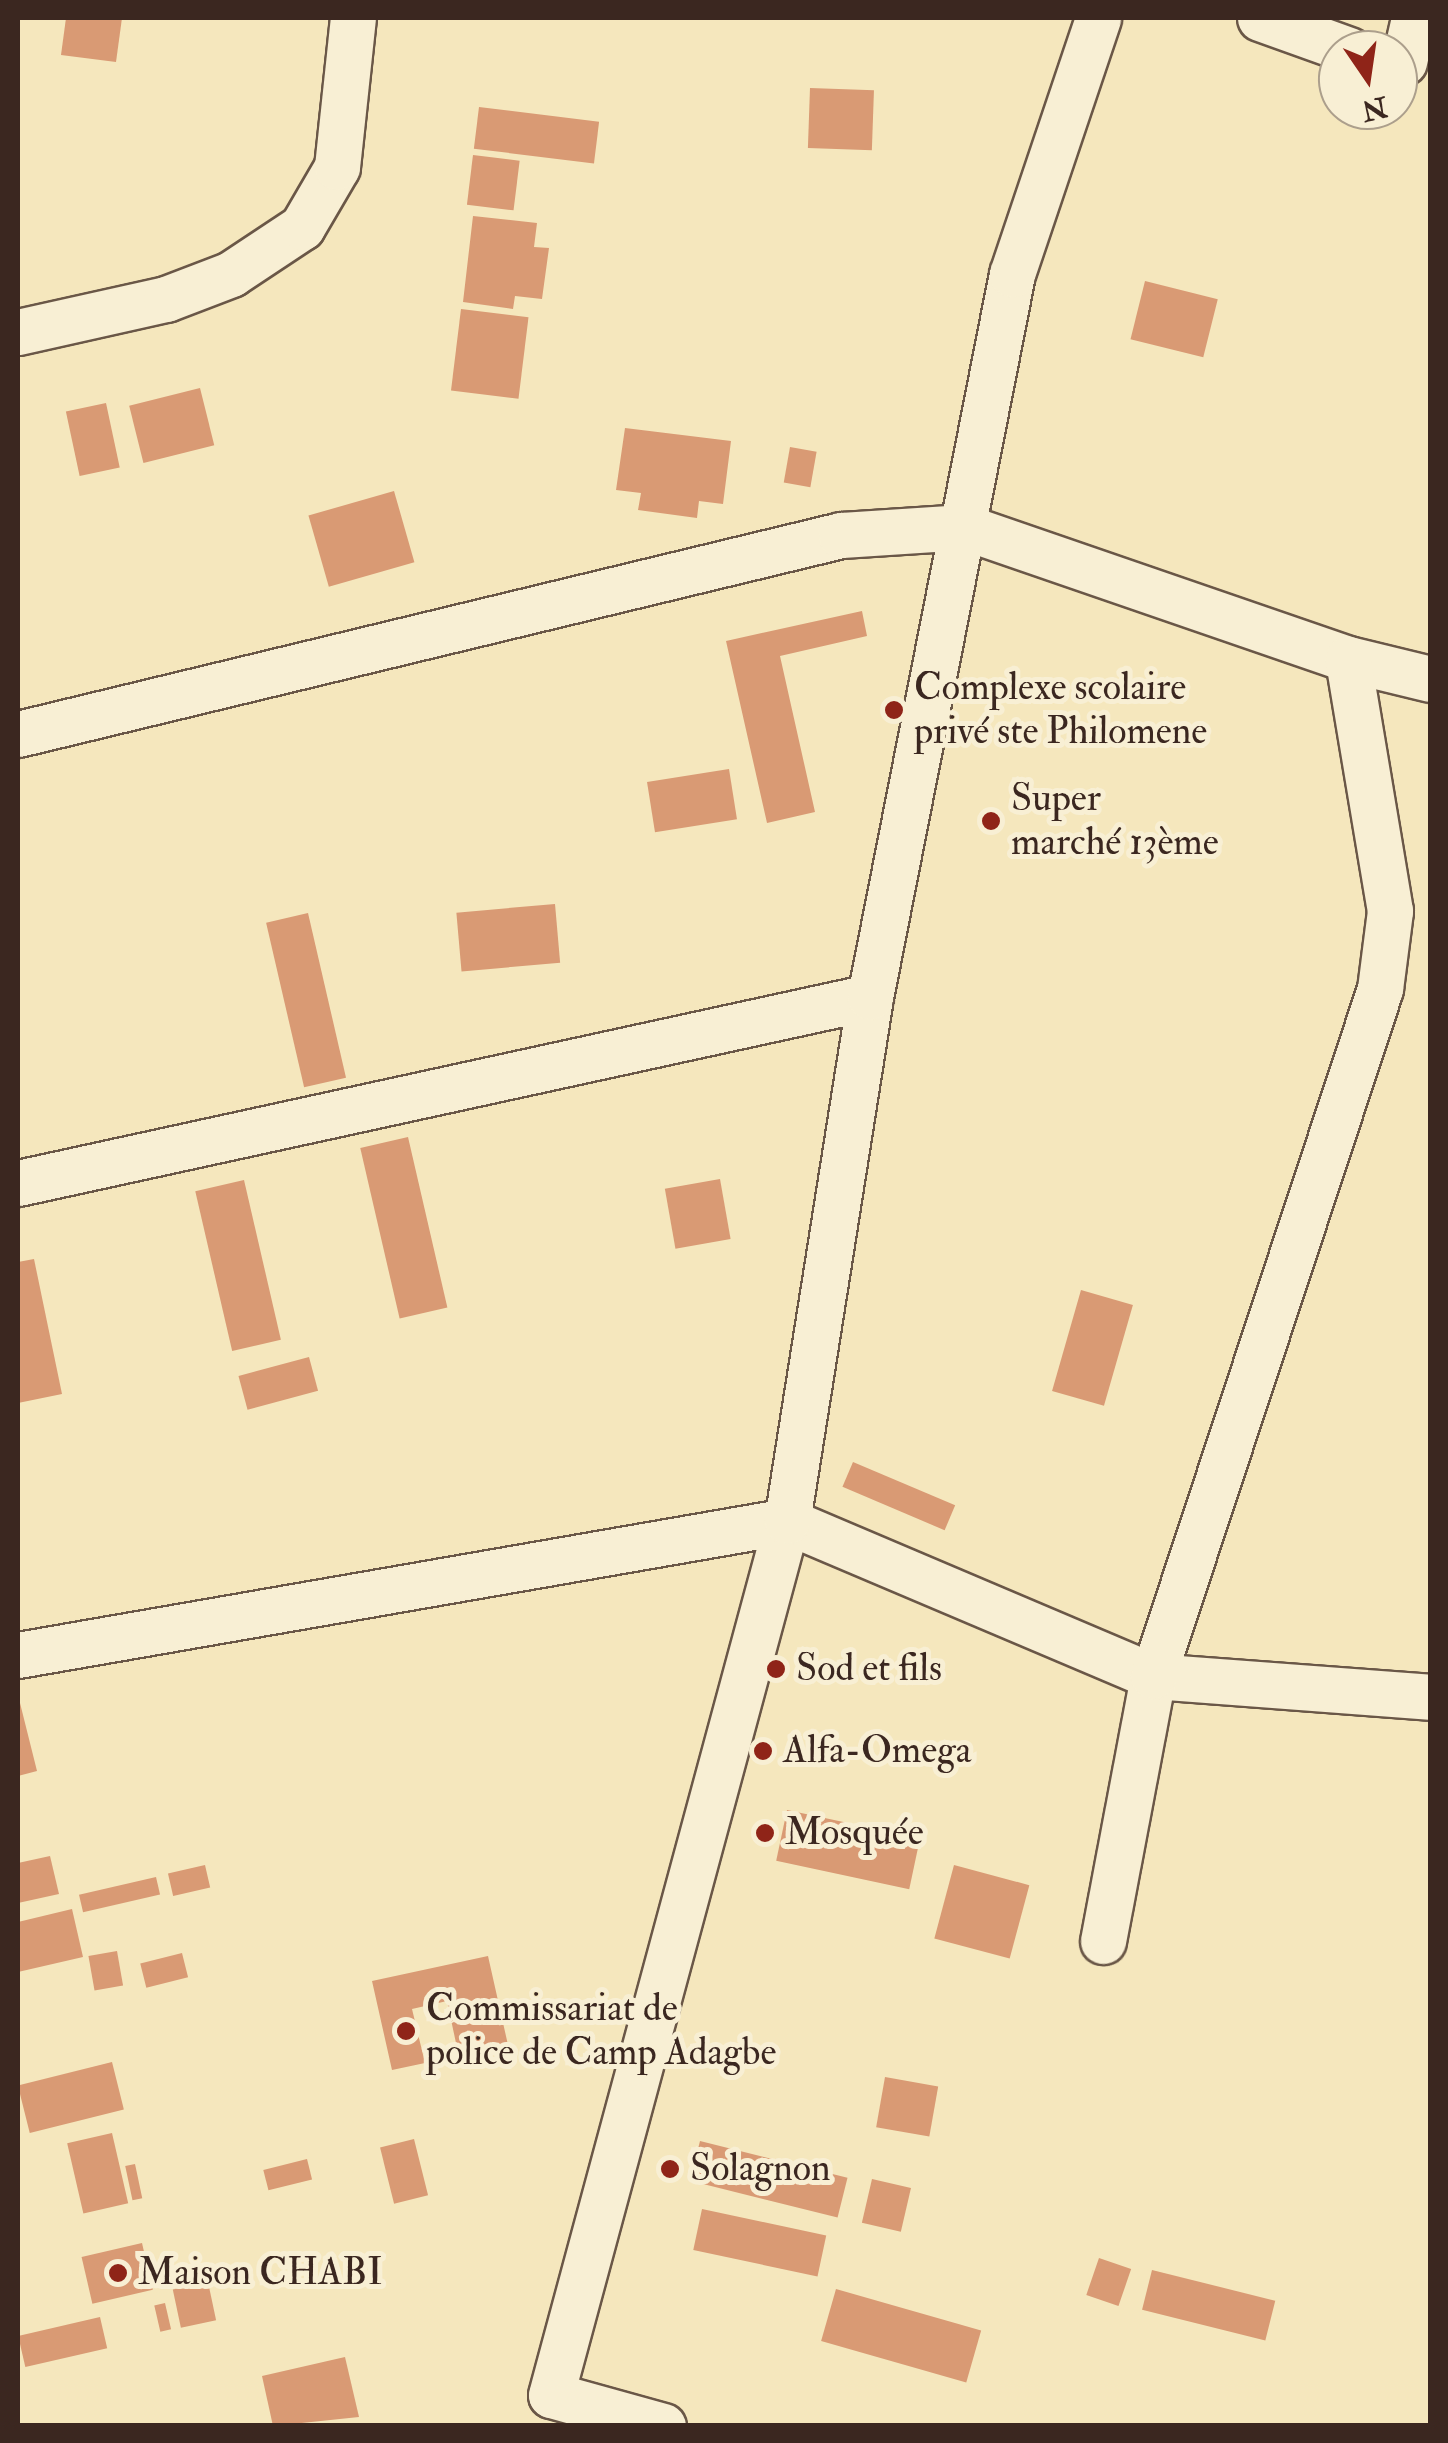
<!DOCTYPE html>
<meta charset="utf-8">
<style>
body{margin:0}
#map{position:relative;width:1448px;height:2443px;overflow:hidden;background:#f5e7bd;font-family:"IM FELL Double Pica",serif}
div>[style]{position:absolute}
.building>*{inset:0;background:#d99a74;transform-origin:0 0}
.roads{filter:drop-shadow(2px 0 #6a5747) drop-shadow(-2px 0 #6a5747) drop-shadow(0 2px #6a5747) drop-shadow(0 -2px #6a5747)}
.minor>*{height:45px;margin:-22.5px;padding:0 22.5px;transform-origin:22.5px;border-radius:22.5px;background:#f8efd4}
.dots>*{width:28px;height:28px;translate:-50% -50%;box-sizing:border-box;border:5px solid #f8efd4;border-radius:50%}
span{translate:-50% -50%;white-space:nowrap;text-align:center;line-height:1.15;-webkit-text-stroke:10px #f8efd4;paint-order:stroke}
.poi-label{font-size:38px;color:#3b2720}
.left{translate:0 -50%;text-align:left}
.frame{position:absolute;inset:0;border:20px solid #3b2720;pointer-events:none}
.north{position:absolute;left:1318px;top:30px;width:100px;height:100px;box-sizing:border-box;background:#f8efd4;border:2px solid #ac9f8c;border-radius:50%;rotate:167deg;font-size:28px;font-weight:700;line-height:40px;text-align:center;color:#3b2720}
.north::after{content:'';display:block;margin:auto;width:35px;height:45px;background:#8f2418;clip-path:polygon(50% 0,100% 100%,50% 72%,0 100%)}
</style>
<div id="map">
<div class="building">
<i style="clip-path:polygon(66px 18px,122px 18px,116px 62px,61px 55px)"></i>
<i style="left:810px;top:88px;width:64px;height:60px;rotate:2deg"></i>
<i style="left:479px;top:107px;width:121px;height:42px;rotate:7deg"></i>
<i style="left:473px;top:155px;width:47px;height:50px;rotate:7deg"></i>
<i style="clip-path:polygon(473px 216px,537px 223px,534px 247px,549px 248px,542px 299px,515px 296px,513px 309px,463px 302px)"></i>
<i style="left:1145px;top:281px;width:75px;height:60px;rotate:14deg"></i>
<i style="left:461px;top:309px;width:68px;height:82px;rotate:7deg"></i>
<i style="left:200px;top:388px;width:59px;height:73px;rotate:76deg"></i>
<i style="left:106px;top:403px;width:66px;height:41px;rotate:78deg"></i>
<i style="clip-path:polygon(625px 428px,731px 441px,723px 504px,699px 501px,697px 518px,638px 510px,641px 493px,616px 490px)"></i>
<i style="left:790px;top:447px;width:27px;height:36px;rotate:10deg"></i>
<i style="left:394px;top:491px;width:74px;height:89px;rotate:74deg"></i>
<i style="clip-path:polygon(862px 611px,867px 636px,780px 656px,815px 812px,767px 823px,726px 641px)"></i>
<i style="left:729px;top:769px;width:51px;height:83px;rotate:81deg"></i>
<i style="left:555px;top:904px;width:59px;height:99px;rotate:85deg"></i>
<i style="left:308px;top:913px;width:169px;height:43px;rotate:77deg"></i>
<i style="left:408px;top:1137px;width:175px;height:49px;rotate:77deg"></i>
<i style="left:720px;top:1179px;width:61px;height:56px;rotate:80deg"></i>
<i style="left:244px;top:1180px;width:164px;height:50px;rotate:77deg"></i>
<i style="clip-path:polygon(34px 1259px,62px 1394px,18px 1403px,18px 1262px)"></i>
<i style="left:1081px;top:1290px;width:54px;height:105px;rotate:16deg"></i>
<i style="left:309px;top:1357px;width:35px;height:73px;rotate:75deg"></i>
<i style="left:853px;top:1462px;width:111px;height:27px;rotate:23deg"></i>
<i style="clip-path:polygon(18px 1695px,37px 1771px,18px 1776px)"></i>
<i style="left:787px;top:1810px;width:136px;height:52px;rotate:12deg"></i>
<i style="clip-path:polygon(50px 1856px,59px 1894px,18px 1903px,18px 1863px)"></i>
<i style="left:205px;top:1865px;width:23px;height:38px;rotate:77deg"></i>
<i style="left:954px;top:1865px;width:78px;height:76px;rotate:15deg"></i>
<i style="left:156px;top:1877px;width:18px;height:79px;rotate:77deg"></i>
<i style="clip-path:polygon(72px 1909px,83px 1957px,18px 1972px,18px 1922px)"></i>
<i style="left:117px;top:1951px;width:35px;height:29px;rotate:80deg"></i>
<i style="left:182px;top:1953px;width:25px;height:43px;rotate:76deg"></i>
<i style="clip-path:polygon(488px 1956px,508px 2045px,459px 2057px,447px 2001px,412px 2009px,425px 2063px,392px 2070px,372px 1981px)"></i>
<i style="left:112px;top:2062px;width:49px;height:97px;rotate:76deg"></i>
<i style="left:885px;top:2077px;width:54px;height:51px;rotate:10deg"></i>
<i style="left:112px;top:2133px;width:72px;height:46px;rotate:77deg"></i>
<i style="left:414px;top:2139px;width:58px;height:35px;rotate:76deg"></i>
<i style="left:700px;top:2141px;width:152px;height:41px;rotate:14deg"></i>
<i style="left:307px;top:2159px;width:21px;height:45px;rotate:76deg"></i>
<i style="left:135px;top:2164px;width:35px;height:10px;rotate:78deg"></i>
<i style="left:872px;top:2179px;width:40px;height:45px;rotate:13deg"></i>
<i style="left:702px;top:2209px;width:127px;height:42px;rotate:12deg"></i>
<i style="left:142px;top:2243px;width:48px;height:62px;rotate:77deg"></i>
<i style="left:1099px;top:2258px;width:34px;height:39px;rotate:19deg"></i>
<i style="left:1152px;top:2270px;width:127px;height:41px;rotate:14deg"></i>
<i style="left:208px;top:2282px;width:39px;height:36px;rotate:78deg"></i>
<i style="left:836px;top:2289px;width:151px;height:54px;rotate:16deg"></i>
<i style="left:165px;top:2303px;width:27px;height:11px;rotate:77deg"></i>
<i style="left:100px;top:2317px;width:32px;height:84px;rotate:77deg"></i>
<i style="clip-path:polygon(345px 2357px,359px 2417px,273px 2426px,262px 2376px)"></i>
</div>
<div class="roads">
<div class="minor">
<i style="left:1260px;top:18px;width:95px;rotate:19.8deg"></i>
<i style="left:1404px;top:62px;width:45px;rotate:-77.2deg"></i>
<i style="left:18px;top:332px;width:152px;rotate:-12.6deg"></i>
<i style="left:166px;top:299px;width:70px;rotate:-21deg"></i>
<i style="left:231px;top:274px;width:85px;rotate:-33.5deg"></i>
<i style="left:302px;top:227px;width:69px;rotate:-59.7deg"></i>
<i style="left:337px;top:167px;width:150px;rotate:-83.9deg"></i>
<i style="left:18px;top:734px;width:847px;rotate:-13.59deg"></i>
<i style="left:841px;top:535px;width:124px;rotate:-3.7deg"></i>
<i style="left:965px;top:527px;width:405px;rotate:19deg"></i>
<i style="left:1348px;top:659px;width:84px;rotate:13.7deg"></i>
<i style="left:18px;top:1183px;width:872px;rotate:-12.32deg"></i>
<i style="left:18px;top:1655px;width:781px;rotate:-9.88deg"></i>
<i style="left:787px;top:1521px;width:397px;rotate:23deg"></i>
<i style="left:1153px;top:1676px;width:278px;rotate:4.3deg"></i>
<i style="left:1103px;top:1941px;width:270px;rotate:-79.3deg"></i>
<i style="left:1153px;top:1676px;width:724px;rotate:-71.72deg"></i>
<i style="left:1380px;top:989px;width:79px;rotate:-82.7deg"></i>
<i style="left:1390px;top:911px;width:255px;rotate:-99.5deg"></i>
<i style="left:663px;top:2426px;width:116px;rotate:-164.5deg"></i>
<i style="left:551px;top:2395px;width:905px;rotate:-74.89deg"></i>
<i style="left:787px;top:1521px;width:531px;rotate:-81deg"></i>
<i style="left:870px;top:997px;width:737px;rotate:-78.89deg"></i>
<i style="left:1012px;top:274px;width:270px;rotate:-71.4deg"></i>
</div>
</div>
<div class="dots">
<i style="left:894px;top:710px;background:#8f2418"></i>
<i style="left:991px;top:821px;background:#8f2418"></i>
<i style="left:776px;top:1669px;background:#8f2418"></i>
<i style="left:763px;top:1751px;background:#8f2418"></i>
<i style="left:765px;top:1833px;background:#8f2418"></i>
<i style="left:406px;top:2031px;background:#8f2418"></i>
<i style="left:670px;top:2169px;background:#8f2418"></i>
<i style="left:118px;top:2273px;background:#8f2418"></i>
</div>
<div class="poi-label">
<span class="left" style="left:914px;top:710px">Complexe scolaire<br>privé ste Philomene</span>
<span class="left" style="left:1011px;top:821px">Super<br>marché 13ème</span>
<span class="left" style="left:796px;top:1669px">Sod et fils</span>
<span class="left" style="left:783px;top:1751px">Alfa-Omega</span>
<span class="left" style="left:785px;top:1833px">Mosquée</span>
<span class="left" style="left:426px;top:2031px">Commissariat de<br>police de Camp Adagbe</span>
<span class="left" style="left:690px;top:2169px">Solagnon</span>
<span class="left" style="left:138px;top:2273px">Maison CHABI</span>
</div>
<div class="frame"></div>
<div class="north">N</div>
</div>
